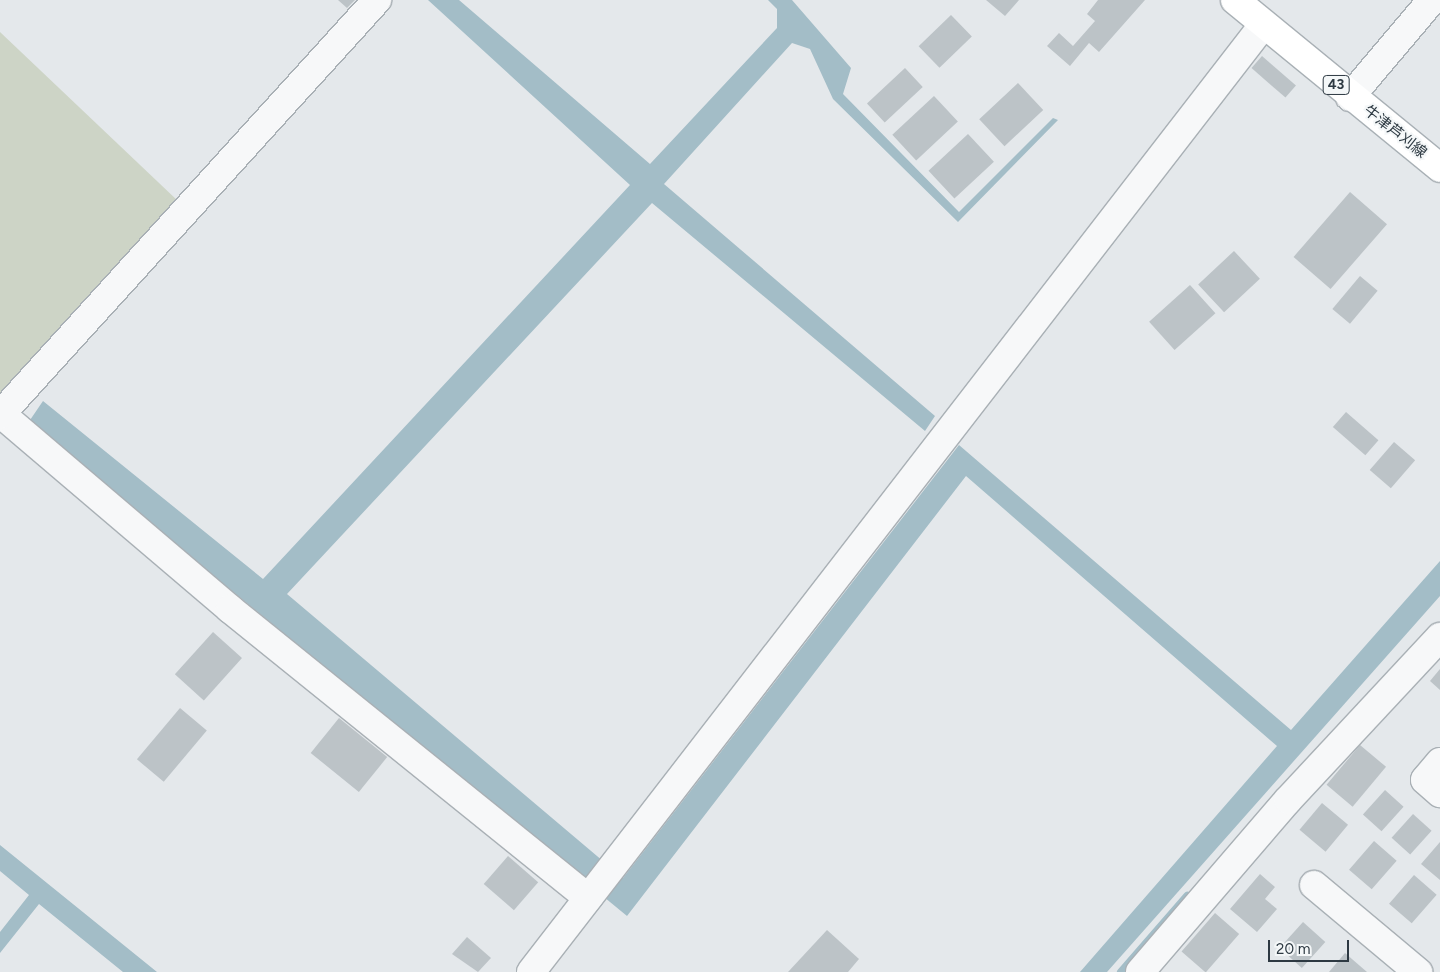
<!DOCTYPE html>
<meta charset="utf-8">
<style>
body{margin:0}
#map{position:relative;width:1440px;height:972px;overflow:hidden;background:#e4e8eb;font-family:Figtree,"Noto Sans JP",sans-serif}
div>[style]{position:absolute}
.green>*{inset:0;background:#cdd4c6}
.water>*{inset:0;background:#a3bdc7}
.stream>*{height:8px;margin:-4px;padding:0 4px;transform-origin:4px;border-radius:4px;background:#a3bdc7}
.building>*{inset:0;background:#bcc3c7;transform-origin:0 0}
.roads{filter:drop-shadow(1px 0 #a9b0b5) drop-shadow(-1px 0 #a9b0b5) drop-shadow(0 1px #a9b0b5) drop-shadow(0 -1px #a9b0b5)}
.street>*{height:28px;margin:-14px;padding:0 14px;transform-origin:14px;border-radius:14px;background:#f7f8f9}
.primary>*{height:28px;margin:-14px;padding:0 14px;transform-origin:14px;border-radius:14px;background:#fff}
span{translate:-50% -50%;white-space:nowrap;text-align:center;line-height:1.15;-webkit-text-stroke:4px #f4f7f8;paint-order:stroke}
.shield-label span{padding:1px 4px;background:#f4f7f8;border:1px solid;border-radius:4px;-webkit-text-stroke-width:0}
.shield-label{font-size:14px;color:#2d3942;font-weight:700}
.street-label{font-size:15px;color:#2d3942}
.scale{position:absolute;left:1268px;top:940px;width:81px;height:22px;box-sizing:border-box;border:2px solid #2d3942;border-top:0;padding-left:6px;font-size:15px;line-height:18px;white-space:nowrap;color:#2d3942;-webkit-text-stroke:4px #f4f7f8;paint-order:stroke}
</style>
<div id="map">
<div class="green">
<i style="clip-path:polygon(0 32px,178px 201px,0 395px)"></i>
</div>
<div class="water">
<i style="clip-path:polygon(428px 0,459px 0,650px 164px,777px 28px,777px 9px,768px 0,792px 0,851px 68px,843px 94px,959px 212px,1053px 118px,1058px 120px,958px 222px,833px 99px,810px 49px,792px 43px,664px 184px,935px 416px,925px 431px,652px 203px,287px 594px,623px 878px,959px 445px,1291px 730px,1440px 561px,1440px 596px,1107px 972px,1080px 972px,1277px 746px,966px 476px,627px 916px,28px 423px,43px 401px,263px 579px,630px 185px)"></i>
<i style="clip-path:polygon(0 845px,157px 972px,123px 972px,39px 904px,0 953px,0 932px,29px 895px,0 871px)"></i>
</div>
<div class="stream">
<i style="left:1121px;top:972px;width:101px;rotate:-49deg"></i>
</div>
<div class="building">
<i style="clip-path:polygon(338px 0,355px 0,347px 8px)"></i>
<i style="clip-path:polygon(986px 0,1019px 0,1005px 16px)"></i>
<i style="clip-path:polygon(1098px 0,1145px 0,1099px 52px,1089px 43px,1070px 66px,1047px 46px,1059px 33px,1073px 46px,1095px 21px,1087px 14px)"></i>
<i style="left:951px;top:15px;width:30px;height:45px;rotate:46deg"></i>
<i style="left:1262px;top:56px;width:45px;height:16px;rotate:41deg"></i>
<i style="left:905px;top:68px;width:26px;height:52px;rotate:47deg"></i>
<i style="left:1018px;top:83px;width:37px;height:53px;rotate:47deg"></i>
<i style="left:934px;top:96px;width:35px;height:57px;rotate:47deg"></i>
<i style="left:968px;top:134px;width:38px;height:54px;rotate:47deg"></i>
<i style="left:1350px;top:192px;width:49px;height:86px;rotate:41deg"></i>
<i style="left:1234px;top:251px;width:38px;height:49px;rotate:47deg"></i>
<i style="left:1360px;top:276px;width:23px;height:43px;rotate:40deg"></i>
<i style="left:1190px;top:285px;width:38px;height:55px;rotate:48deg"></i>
<i style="left:1346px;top:412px;width:43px;height:20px;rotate:41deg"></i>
<i style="left:1394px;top:442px;width:28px;height:37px;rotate:41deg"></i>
<i style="left:213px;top:632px;width:39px;height:57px;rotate:42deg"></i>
<i style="clip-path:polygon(1440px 669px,1440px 690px,1430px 681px)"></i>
<i style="left:180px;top:708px;width:35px;height:67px;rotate:40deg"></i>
<i style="left:339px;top:718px;width:62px;height:45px;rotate:39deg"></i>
<i style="left:1360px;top:745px;width:34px;height:52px;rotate:40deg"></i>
<i style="left:1385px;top:790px;width:25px;height:33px;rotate:42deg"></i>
<i style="left:1322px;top:803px;width:34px;height:35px;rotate:40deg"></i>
<i style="left:1413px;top:814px;width:25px;height:32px;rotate:42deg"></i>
<i style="left:1374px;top:841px;width:30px;height:38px;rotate:41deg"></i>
<i style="clip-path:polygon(1440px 842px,1440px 880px,1421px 864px)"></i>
<i style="left:508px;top:856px;width:40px;height:37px;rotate:41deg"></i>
<i style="clip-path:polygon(1260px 874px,1275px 887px,1265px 899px,1277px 909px,1257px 932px,1230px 909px)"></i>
<i style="left:1414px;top:875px;width:30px;height:38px;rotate:41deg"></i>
<i style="left:1215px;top:913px;width:32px;height:51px;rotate:41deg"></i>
<i style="left:1303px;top:922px;width:30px;height:35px;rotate:42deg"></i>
<i style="clip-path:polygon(827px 930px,859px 959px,848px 972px,788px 972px)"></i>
<i style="clip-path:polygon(467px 937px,491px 958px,478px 972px,452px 954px)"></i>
<i style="clip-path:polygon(1345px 953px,1367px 972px,1329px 972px)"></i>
</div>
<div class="roads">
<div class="street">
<i style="left:1350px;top:97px;width:127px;rotate:-49.8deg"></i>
<i style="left:0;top:413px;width:302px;rotate:40.4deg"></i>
<i style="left:230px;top:609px;width:460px;rotate:38.9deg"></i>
<i style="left:0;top:415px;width:561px;rotate:-47.75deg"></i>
<i style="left:1440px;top:762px;width:23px;rotate:130deg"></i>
<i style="left:1425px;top:780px;width:20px;rotate:41deg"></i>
<i style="left:1314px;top:885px;width:136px;rotate:39.9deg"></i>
<i style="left:531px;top:972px;width:1198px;rotate:-52.29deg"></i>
<i style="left:1140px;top:972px;width:227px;rotate:-49.3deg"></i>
<i style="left:1288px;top:800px;width:223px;rotate:-47deg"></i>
</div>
<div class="primary">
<i style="left:1235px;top:0;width:265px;rotate:39.3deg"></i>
</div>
</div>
<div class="shield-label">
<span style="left:1336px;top:85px">43</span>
</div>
<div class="street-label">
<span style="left:1395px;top:132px;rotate:38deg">牛津芦刈線</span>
</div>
<div class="scale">20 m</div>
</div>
